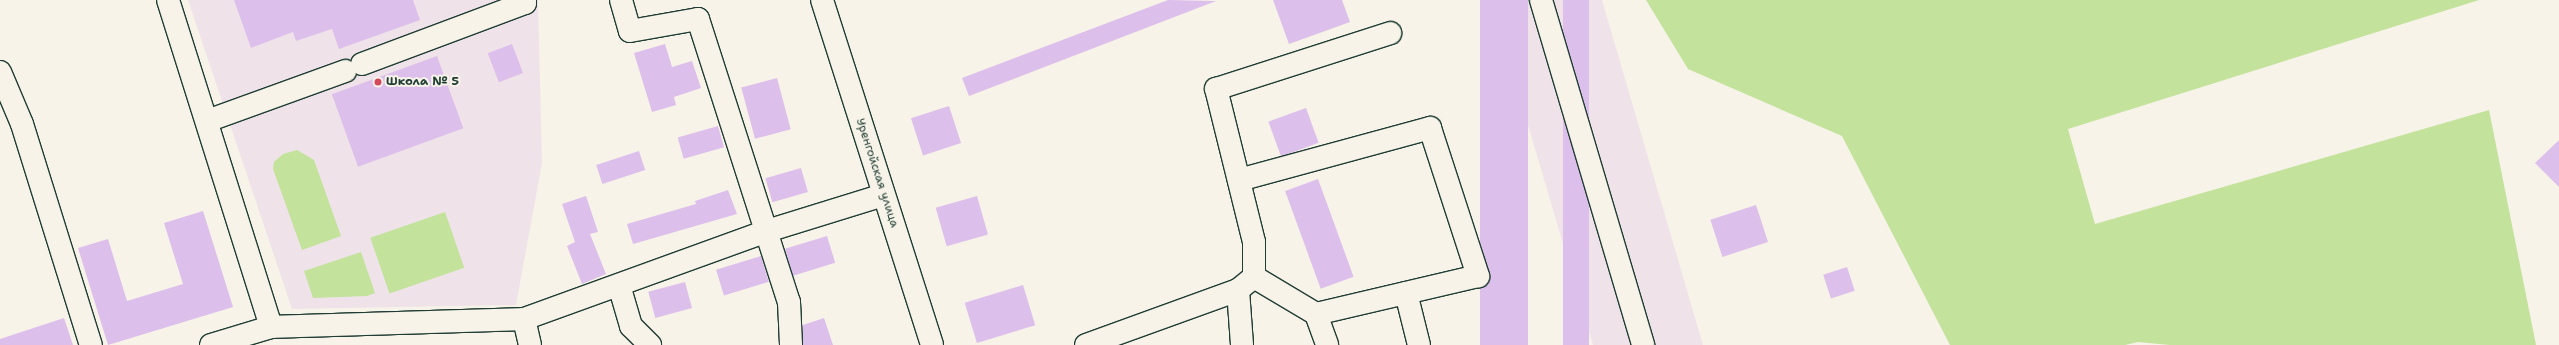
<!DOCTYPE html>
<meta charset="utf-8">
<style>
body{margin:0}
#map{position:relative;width:2559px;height:345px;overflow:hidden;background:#f7f3e8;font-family:"Shantell Sans",sans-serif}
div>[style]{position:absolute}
.built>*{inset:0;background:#efe3e9}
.green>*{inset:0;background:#c3e29b;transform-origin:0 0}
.building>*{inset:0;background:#ddbfec;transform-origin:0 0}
.roads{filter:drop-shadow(1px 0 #1f3d34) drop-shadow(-1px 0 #1f3d34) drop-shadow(0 1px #1f3d34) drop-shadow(0 -1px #1f3d34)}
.minor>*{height:22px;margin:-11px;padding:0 11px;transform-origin:11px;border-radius:11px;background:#f7f3e8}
.dots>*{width:11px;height:11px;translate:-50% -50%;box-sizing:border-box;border:2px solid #f7f3e8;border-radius:50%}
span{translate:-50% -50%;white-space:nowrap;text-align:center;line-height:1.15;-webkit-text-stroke:4px #f7f3e8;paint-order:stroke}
.poi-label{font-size:12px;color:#1f3d34;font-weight:700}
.left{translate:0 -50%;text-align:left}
.street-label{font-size:12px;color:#1f3d34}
</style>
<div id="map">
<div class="built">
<i style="clip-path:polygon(188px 0,538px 0,542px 163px,516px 305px,292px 309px)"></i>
<i style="clip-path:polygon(1491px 0,1602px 0,1703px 345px,1593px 345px)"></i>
</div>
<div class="green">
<i style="clip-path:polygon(1646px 0,2479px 0,2068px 129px,2095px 224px,2489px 110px,2536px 345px,2170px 345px,2138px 342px,2125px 345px,1950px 345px,1842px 136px,1688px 69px)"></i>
<i style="clip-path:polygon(297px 150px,314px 160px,341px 236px,302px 250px,273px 169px,274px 162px,283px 154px)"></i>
<i style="left:445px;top:212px;width:59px;height:79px;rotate:71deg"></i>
<i style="clip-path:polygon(361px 252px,375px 293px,367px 296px,313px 298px,304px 271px)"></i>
</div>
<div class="building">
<i style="clip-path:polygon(234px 0,413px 0,420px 20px,339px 49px,332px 29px,296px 41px,293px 32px,251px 48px)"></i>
<i style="clip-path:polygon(1168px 0,1216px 1px,969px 96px,962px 78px)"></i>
<i style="clip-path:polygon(1273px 0,1342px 0,1350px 22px,1289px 44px)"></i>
<i style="left:1480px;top:0;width:48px;height:360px"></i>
<i style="left:1563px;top:0;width:26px;height:359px"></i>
<i style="left:512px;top:44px;width:31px;height:26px;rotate:69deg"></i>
<i style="clip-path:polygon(665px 44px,672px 67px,692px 61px,701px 88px,674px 97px,676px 105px,652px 112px,634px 53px)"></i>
<i style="left:437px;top:56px;width:77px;height:112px;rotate:70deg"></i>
<i style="left:777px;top:78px;width:53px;height:37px;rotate:75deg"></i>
<i style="left:949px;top:106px;width:39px;height:40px;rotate:72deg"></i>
<i style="left:1306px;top:108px;width:37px;height:40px;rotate:70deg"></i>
<i style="left:718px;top:126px;width:22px;height:42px;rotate:74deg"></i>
<i style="clip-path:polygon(2559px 140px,2559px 187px,2535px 163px)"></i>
<i style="left:639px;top:151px;width:20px;height:45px;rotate:72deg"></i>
<i style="left:801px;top:168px;width:25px;height:37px;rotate:74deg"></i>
<i style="left:1318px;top:179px;width:104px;height:35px;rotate:70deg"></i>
<i style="clip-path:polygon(728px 190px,737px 214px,633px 244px,627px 224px,696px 204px,695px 201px)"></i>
<i style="clip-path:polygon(586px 196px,598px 232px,590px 234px,606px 274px,582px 284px,567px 246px,575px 242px,562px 204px)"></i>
<i style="left:977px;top:196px;width:40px;height:43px;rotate:74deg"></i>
<i style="left:1756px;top:205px;width:39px;height:48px;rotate:72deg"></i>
<i style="clip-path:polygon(203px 211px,233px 307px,108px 345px,78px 248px,108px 239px,127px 301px,183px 284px,164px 223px)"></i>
<i style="left:827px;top:236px;width:28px;height:44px;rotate:73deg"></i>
<i style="left:761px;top:256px;width:27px;height:47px;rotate:73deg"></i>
<i style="left:1847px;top:267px;width:25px;height:25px;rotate:72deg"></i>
<i style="left:685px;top:282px;width:27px;height:38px;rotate:75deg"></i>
<i style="left:1023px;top:285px;width:42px;height:61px;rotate:73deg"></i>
<i style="clip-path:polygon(64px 318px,73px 345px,0 345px,0 339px)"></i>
<i style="clip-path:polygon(824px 318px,833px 345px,803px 345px,803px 325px)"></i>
</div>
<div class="roads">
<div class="minor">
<i style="left:168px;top:0;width:343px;rotate:72.5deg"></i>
<i style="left:621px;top:0;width:32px;rotate:74deg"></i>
<i style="left:630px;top:31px;width:69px;rotate:-10deg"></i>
<i style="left:698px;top:19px;width:297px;rotate:72.2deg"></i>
<i style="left:789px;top:302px;width:43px;rotate:87.3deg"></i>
<i style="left:822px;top:0;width:362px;rotate:72.3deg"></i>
<i style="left:1541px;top:0;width:360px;rotate:73.5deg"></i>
<i style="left:362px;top:64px;width:174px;rotate:-20.5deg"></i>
<i style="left:525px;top:3px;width:3px;rotate:-90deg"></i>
<i style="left:0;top:72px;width:56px;rotate:67.1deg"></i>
<i style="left:22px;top:124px;width:232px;rotate:72.7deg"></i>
<i style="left:207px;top:121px;width:147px;rotate:-19.9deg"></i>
<i style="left:1239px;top:180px;width:198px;rotate:-15.2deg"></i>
<i style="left:1430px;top:128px;width:156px;rotate:72deg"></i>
<i style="left:1478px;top:276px;width:166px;rotate:166.8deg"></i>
<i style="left:1254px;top:277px;width:72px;rotate:30.8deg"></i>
<i style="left:1316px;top:314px;width:33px;rotate:70deg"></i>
<i style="left:619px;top:285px;width:43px;rotate:73.7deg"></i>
<i style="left:631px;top:326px;width:27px;rotate:45deg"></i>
<i style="left:1238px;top:290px;width:55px;rotate:85.8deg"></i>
<i style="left:1406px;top:293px;width:54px;rotate:76deg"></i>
<i style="left:524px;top:319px;width:27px;rotate:77deg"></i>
<i style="left:211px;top:345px;width:63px;rotate:-16.7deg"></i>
<i style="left:271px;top:327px;width:253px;rotate:-1.8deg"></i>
<i style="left:524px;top:319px;width:258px;rotate:-19.9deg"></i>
<i style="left:767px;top:231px;width:121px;rotate:-17.2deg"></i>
<i style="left:1086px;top:345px;width:162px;rotate:-19.9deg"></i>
<i style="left:1238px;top:290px;width:21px;rotate:-39deg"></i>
<i style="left:1254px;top:277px;width:35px;rotate:-90deg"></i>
<i style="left:1254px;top:242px;width:158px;rotate:-103.9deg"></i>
<i style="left:1216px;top:89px;width:183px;rotate:-17.8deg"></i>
</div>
</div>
<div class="dots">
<i style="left:378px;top:82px;background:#d1495b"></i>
</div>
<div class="poi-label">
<span class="left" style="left:386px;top:82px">Школа № 5</span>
</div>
<div class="street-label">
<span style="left:877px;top:173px;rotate:72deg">Уренгойская улица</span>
</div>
</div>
